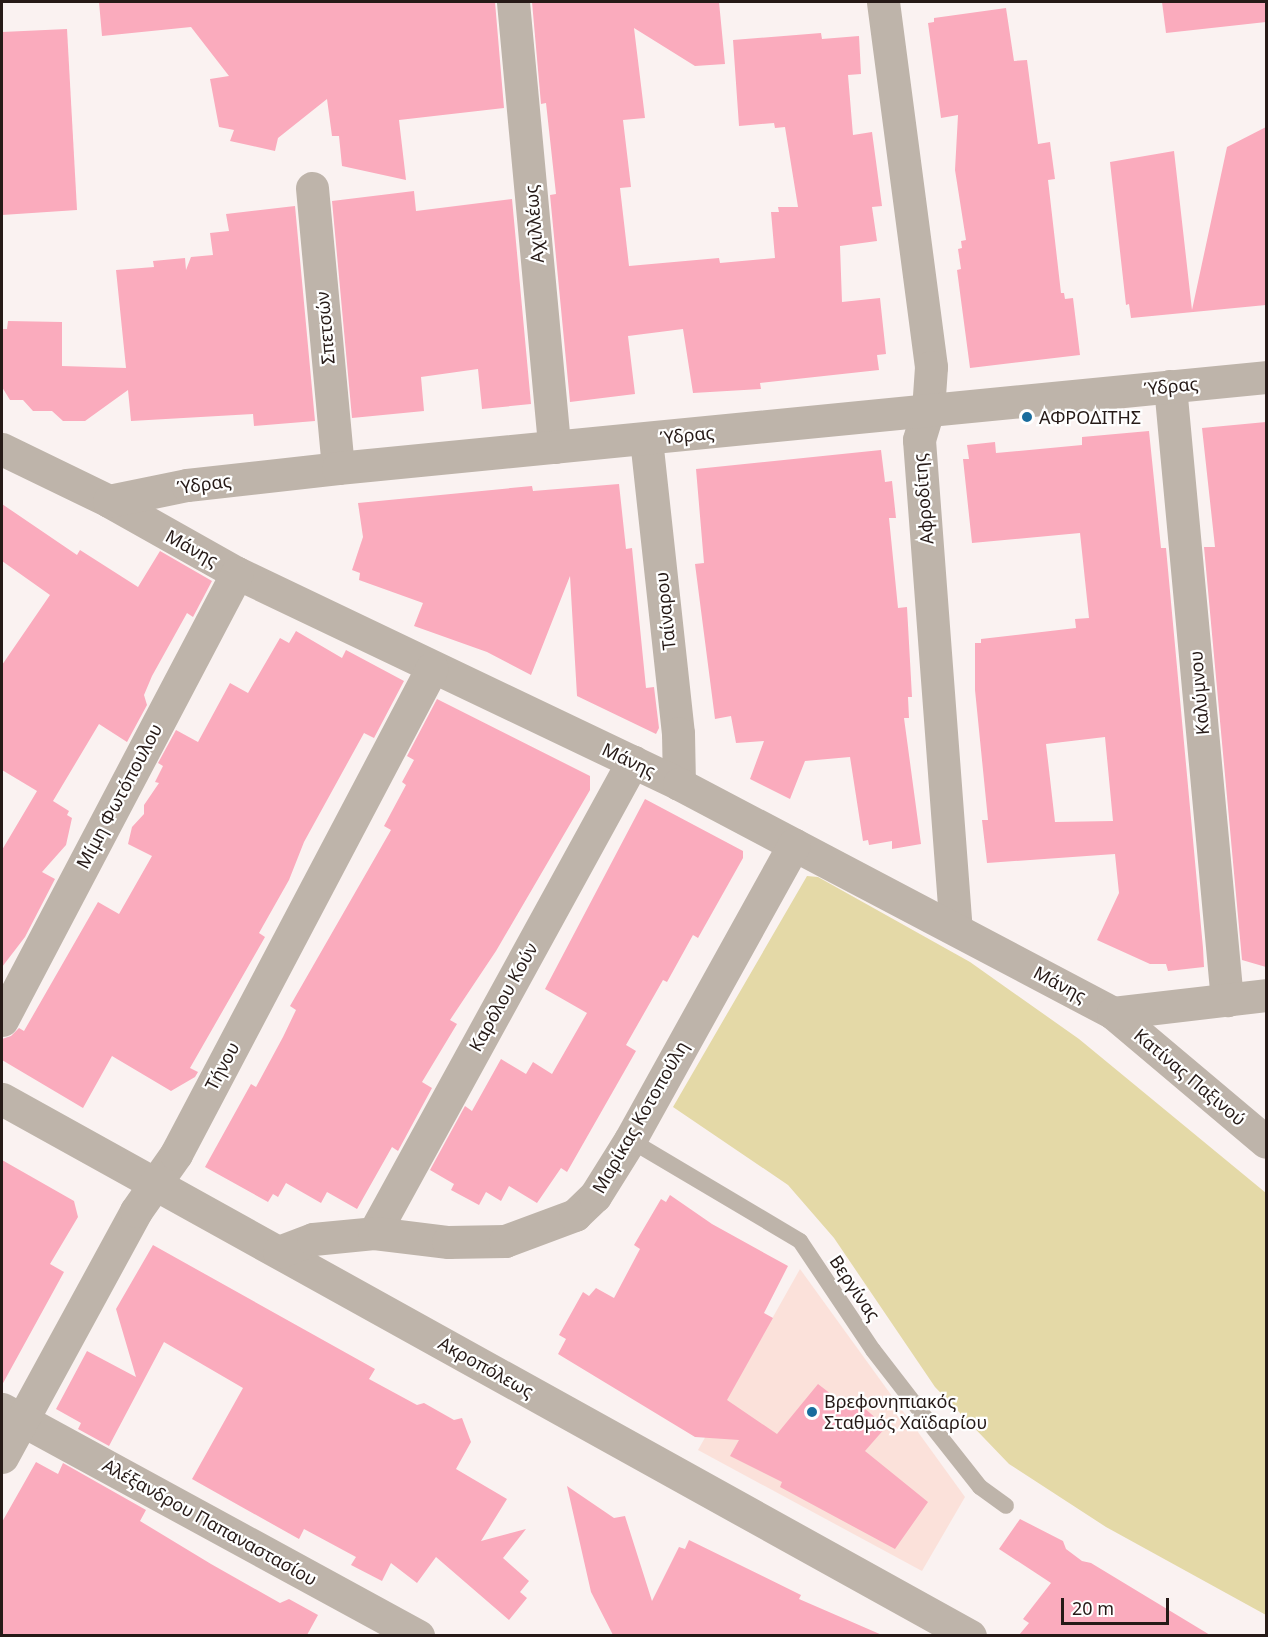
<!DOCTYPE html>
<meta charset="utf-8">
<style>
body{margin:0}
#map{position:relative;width:1268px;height:1637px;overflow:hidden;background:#faf2f1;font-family:"Noto Sans",sans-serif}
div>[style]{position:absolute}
.built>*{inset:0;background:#fbe1da}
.green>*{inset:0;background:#e4d9a7}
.building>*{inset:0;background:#faabbd}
.service>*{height:16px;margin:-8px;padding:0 8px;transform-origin:8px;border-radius:8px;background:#beb4aa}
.minor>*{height:33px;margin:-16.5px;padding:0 16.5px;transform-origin:16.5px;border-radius:16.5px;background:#beb4aa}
.dots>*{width:16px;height:16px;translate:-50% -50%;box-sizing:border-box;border:3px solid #fff;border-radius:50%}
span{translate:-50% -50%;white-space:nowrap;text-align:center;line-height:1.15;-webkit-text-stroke:4.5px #fff;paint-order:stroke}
.street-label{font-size:18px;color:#261a17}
.poi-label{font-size:18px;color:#261a17}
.left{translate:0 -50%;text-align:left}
.frame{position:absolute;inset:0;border:3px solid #261a17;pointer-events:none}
.scale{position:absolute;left:1061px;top:1598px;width:108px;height:27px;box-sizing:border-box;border:3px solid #261a17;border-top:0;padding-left:8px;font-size:18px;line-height:21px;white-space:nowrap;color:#261a17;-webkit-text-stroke:4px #fff;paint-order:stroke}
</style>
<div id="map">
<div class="built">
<i style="clip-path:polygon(800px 1269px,965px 1497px,922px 1571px,698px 1450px)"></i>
</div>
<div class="green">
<i style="clip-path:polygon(807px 876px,818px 877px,970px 962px,1079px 1039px,1266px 1193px,1266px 1615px,1106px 1527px,1009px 1464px,935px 1387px,834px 1238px,788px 1185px,673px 1107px)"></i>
</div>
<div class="building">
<i style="clip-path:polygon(99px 2px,495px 2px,504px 108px,399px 120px,406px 180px,342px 166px,339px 136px,332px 136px,327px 99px,278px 138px,275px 151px,230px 141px,234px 130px,219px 127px,210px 79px,229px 76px,191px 27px,102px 36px)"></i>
<i style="clip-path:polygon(532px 2px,719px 2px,725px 64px,695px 66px,634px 28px,645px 118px,623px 120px,631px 187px,620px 188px,629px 266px,719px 258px,720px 263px,775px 258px,771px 212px,779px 212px,778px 207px,798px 207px,785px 127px,775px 128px,774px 123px,739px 126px,733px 40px,821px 33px,822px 39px,859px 36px,861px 74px,848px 75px,853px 135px,872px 132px,882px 206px,872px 207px,877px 241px,840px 246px,842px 302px,880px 298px,886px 354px,877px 355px,879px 370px,760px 383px,761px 389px,693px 393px,683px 329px,628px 336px,635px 394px,570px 402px,550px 195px,556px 194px,546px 103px,541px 104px)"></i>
<i style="clip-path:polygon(1162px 2px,1266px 2px,1266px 22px,1166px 33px)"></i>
<i style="clip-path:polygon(1006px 8px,1014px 61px,1027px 60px,1038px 144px,1050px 142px,1055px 179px,1048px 180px,1061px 293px,1064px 293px,1065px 299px,1073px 298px,1080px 355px,970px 368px,957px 270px,961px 269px,958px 249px,962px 248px,961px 241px,966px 240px,955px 170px,958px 115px,941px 118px,928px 23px,934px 22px,934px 18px)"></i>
<i style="clip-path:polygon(67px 29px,77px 210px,2px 215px,2px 32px)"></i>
<i style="clip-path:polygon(1266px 127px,1266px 305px,1131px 318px,1129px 304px,1126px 305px,1110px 162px,1174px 151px,1192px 310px,1227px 147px)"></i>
<i style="clip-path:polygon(414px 191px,416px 211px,512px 199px,531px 404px,482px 409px,478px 369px,421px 377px,424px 411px,352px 418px,332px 201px)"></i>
<i style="clip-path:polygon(295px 206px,315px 421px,254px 426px,253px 414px,131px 421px,128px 390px,85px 421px,63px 421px,52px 411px,33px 411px,23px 400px,10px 400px,2px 387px,2px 329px,7px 329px,8px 321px,62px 322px,62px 366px,126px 368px,116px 270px,154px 267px,153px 261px,185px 258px,186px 270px,191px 257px,213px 255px,210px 233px,229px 231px,226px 214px)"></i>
<i style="clip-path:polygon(1266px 422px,1266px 967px,1242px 960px,1204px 547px,1215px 547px,1202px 428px)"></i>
<i style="clip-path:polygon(evenodd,1149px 431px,1161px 548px,1166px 548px,1203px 948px,1204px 967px,1168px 971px,1166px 964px,1150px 964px,1097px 940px,1119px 893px,1115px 854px,987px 863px,982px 820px,988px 820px,975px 690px,975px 643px,981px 643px,981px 639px,1076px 628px,1075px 619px,1089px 618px,1080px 533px,972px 543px,963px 459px,969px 459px,967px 445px,995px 442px,996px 453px,1082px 445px,1082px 437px,1149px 431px,1105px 737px,1113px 821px,1055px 822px,1046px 744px,1105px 737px)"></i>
<i style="clip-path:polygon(881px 450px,885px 482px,892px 481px,896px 518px,889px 518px,898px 608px,907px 607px,912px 697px,908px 697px,909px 718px,904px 718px,921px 844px,892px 849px,892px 841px,869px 845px,868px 840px,863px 841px,850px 757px,805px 761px,790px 799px,750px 779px,764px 741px,736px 743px,731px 716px,715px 719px,695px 564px,704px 563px,696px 469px)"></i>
<i style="clip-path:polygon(619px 484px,626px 549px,632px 548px,646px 688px,654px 687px,659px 728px,656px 734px,577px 696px,570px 576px,531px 675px,487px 652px,414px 626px,423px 603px,359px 580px,360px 573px,352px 570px,363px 537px,358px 503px,532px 486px,533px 491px)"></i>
<i style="clip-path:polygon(2px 504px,77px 555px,80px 550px,138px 587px,160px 551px,212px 581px,193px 617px,187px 613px,152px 676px,144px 695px,147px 705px,127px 742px,99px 724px,53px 801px,69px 811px,67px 815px,72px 818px,66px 845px,42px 872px,55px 879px,25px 937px,2px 967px,2px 850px,37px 791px,2px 770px,2px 665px,50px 595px,2px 561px)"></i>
<i style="clip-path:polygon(296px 631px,342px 658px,346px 650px,404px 681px,374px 738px,364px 733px,304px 842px,289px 880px,259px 933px,265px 937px,190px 1068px,198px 1072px,195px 1077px,171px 1091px,112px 1056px,83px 1108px,2px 1060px,2px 1039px,11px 1036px,19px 1028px,24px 1031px,98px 902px,119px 914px,152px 856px,128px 844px,132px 827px,144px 814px,144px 805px,159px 783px,155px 782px,163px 766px,158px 763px,176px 730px,198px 742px,230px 683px,248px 693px,280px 638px,289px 643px)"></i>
<i style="clip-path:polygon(437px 699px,590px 776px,590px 790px,496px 951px,450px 1020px,457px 1024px,422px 1082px,432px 1088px,398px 1151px,392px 1147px,357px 1209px,327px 1192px,321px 1203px,286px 1183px,278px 1197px,273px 1194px,268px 1202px,205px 1167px,251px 1084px,256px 1087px,283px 1037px,296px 1010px,290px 1006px,391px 830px,384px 826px,406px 785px,402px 782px,414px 760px,407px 756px)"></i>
<i style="clip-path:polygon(645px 799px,743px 851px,743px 858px,698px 938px,693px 935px,667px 982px,663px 980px,626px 1045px,636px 1051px,567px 1172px,561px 1168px,537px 1203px,509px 1186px,501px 1201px,486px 1192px,479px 1205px,451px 1190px,454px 1184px,430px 1170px,465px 1106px,472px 1111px,501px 1059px,526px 1074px,533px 1062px,552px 1074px,587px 1013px,545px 989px)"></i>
<i style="clip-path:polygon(2px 1160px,74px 1201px,78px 1217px,50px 1264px,64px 1272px,2px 1385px)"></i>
<i style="clip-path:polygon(670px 1195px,712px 1224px,788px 1266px,764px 1313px,773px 1318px,727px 1400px,777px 1434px,818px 1384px,849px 1408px,855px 1400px,886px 1427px,865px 1451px,928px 1502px,895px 1549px,780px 1487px,782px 1482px,730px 1456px,739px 1440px,695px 1437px,558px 1354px,566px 1339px,559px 1335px,583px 1292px,589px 1296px,596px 1288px,614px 1298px,640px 1249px,634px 1245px,661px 1199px,666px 1202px)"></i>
<i style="clip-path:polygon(153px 1245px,375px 1369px,369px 1379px,417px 1405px,424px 1403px,454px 1420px,462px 1418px,471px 1442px,456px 1469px,507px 1499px,481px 1541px,526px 1529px,503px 1558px,529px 1581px,520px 1592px,527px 1598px,509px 1620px,436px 1557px,417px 1583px,391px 1563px,382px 1581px,351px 1565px,356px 1557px,304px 1529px,299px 1539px,192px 1479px,243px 1388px,164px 1342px,109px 1446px,78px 1429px,81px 1423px,56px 1409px,87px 1351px,136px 1377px,116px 1309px)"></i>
<i style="clip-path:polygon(36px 1462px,58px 1474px,63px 1463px,146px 1510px,140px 1521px,211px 1564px,280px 1603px,289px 1599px,318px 1615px,307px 1635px,2px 1635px,2px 1522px)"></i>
<i style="clip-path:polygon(567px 1486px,614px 1518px,625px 1516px,652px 1601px,679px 1547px,685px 1549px,689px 1540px,801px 1595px,799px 1599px,882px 1635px,613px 1635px,591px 1592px)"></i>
<i style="clip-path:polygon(1020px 1519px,1063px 1541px,1066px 1549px,1082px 1561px,1091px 1563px,1210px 1635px,1019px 1635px,1029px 1623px,1023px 1619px,1051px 1583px,999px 1549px)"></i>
</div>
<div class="service">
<i style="left:630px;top:1140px;width:198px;rotate:30.7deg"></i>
<i style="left:800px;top:1241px;width:131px;rotate:56.2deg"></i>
<i style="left:873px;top:1350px;width:95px;rotate:52.3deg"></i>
<i style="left:931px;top:1425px;width:79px;rotate:51.7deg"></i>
<i style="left:980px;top:1487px;width:32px;rotate:36deg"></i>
</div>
<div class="minor">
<i style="left:513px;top:2px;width:447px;rotate:84.7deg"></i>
<i style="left:883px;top:2px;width:368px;rotate:82.5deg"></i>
<i style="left:931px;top:367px;width:43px;rotate:94deg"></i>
<i style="left:928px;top:410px;width:31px;rotate:107deg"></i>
<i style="left:919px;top:440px;width:489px;rotate:85.7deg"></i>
<i style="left:312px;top:188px;width:281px;rotate:84.7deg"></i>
<i style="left:1170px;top:386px;width:617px;rotate:84.7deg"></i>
<i style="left:646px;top:439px;width:296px;rotate:83.8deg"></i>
<i style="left:678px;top:733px;width:51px;rotate:88.9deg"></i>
<i style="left:2px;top:449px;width:119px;rotate:25.9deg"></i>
<i style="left:109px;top:501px;width:147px;rotate:29.4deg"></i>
<i style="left:237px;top:573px;width:490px;rotate:25.5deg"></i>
<i style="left:679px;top:784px;width:491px;rotate:27.8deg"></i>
<i style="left:1113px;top:1013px;width:200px;rotate:40.1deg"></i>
<i style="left:109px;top:501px;width:80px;rotate:-11.6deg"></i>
<i style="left:187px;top:485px;width:152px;rotate:-6.4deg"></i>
<i style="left:338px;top:468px;width:932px;rotate:-5.6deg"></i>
<i style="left:1113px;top:1013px;width:154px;rotate:-6.7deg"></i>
<i style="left:2px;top:1020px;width:505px;rotate:-62.27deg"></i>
<i style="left:2px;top:1099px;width:1107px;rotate:29.02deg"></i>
<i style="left:374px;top:1233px;width:538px;rotate:-61.25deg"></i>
<i style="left:279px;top:1252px;width:36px;rotate:-21deg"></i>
<i style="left:313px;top:1239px;width:61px;rotate:-5.6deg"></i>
<i style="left:374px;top:1233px;width:75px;rotate:6.9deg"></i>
<i style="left:448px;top:1242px;width:57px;rotate:-1deg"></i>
<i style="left:505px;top:1241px;width:75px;rotate:-20.4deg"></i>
<i style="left:575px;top:1215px;width:28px;rotate:-44deg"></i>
<i style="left:595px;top:1196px;width:66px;rotate:-58deg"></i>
<i style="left:630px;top:1140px;width:338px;rotate:-61deg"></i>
<i style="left:2px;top:1409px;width:474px;rotate:28.6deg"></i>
<i style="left:2px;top:1457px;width:280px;rotate:-61.4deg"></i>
<i style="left:136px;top:1211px;width:70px;rotate:-54.9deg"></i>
<i style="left:176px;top:1154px;width:549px;rotate:-62.22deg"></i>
</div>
<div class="dots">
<i style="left:1027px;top:417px;background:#196c9d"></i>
<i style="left:812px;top:1412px;background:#196c9d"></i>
</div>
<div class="street-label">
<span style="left:534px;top:224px;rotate:-95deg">Αχιλλέως</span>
<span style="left:325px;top:328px;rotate:-95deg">Σπετσών</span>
<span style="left:1171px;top:386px;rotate:-6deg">Ύδρας</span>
<span style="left:687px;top:435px;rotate:-6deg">Ύδρας</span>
<span style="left:204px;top:484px;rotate:-8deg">Ύδρας</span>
<span style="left:923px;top:499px;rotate:-95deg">Αφροδίτης</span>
<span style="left:192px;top:548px;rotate:29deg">Μάνης</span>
<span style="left:665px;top:611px;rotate:-96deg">Ταίναρου</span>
<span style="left:1199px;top:693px;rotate:-95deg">Καλύμνου</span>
<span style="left:629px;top:760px;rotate:25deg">Μάνης</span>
<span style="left:119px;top:796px;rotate:-62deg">Μίμη Φωτόπουλου</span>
<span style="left:1060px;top:984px;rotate:28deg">Μάνης</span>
<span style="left:503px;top:997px;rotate:-61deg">Καρόλου Κούν</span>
<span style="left:222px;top:1066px;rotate:-62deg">Τήνου</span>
<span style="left:1190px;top:1077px;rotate:40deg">Κατίνας Παξινού</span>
<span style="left:640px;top:1117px;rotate:-60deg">Μαρίκας Κοτοπούλη</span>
<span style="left:855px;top:1288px;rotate:56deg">Βεργίνας</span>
<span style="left:486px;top:1367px;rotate:29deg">Ακροπόλεως</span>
<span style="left:210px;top:1522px;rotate:29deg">Αλέξανδρου Παπαναστασίου</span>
</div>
<div class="poi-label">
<span class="left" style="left:1039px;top:417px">ΑΦΡΟΔΙΤΗΣ</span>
<span class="left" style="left:824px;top:1412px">Βρεφονηπιακός<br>Σταθμός Χαϊδαρίου</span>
</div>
<div class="frame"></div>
<div class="scale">20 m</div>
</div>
